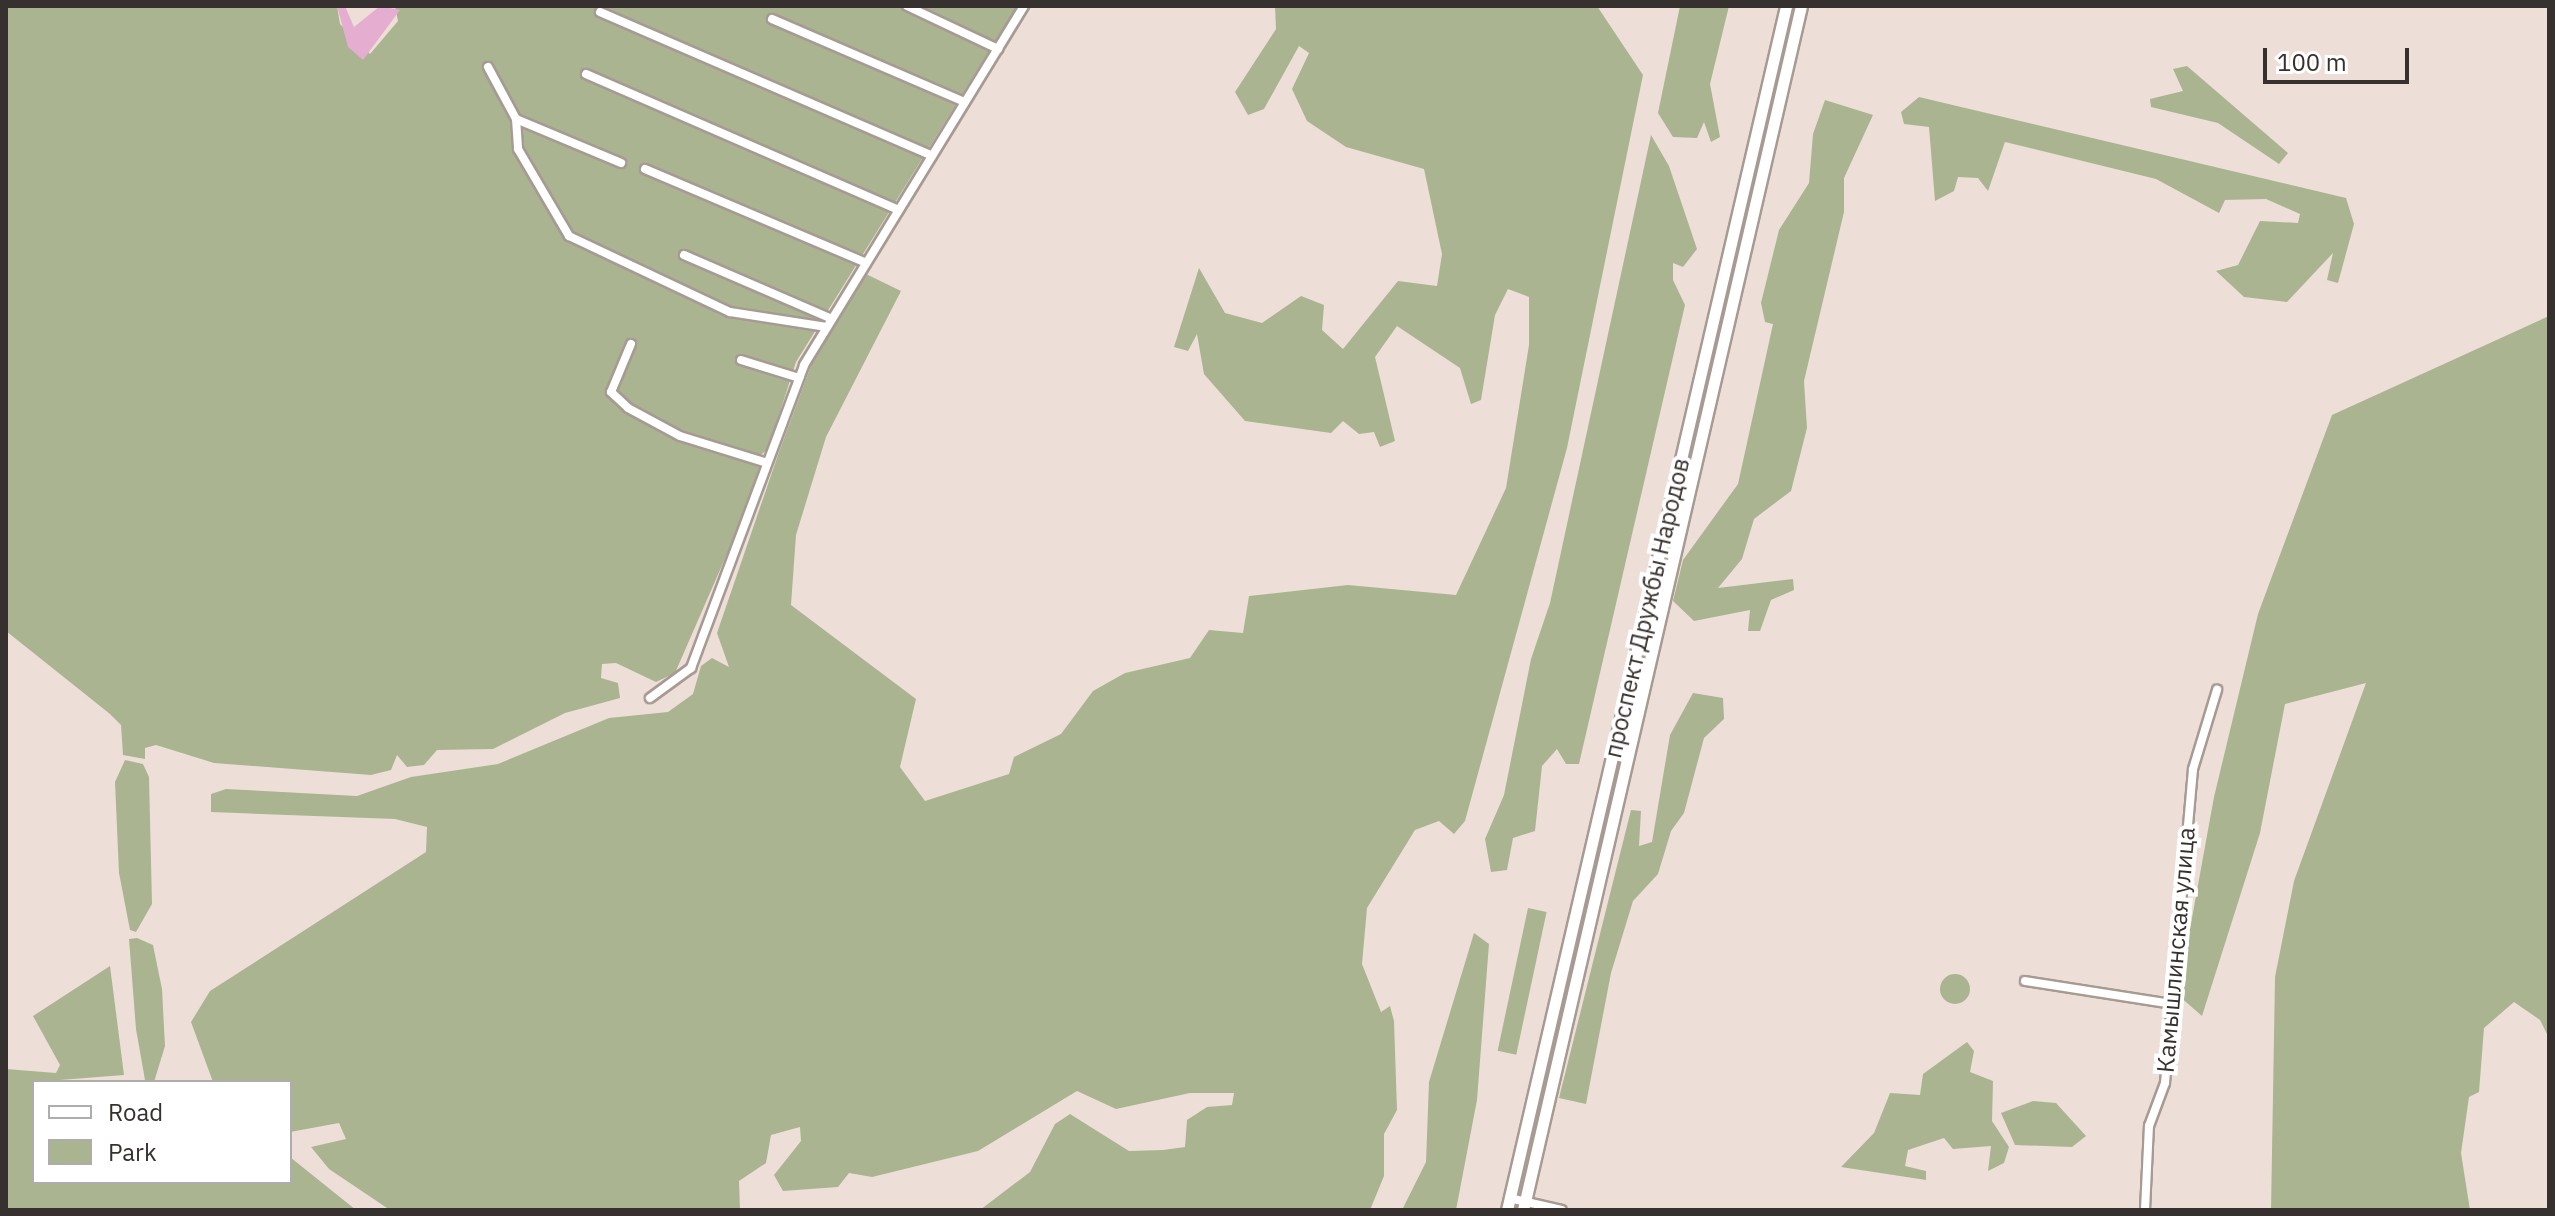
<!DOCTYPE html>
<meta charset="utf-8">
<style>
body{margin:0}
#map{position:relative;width:2555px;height:1216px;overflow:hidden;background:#eddfd7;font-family:"IBM Plex Sans",sans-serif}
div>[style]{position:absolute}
.green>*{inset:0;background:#aab491;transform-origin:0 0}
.round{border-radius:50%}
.water>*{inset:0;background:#e5add0}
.roads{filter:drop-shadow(2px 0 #a79a93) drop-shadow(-2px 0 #a79a93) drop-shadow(0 2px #a79a93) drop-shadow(0 -2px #a79a93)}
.minor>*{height:8px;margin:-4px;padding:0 4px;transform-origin:4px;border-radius:4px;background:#fff}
.secondary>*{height:11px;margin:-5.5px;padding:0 5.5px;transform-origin:5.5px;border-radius:5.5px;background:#fff}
span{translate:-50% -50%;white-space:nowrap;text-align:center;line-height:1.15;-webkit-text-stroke:8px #fff;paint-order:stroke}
.street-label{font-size:24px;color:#36312e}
.frame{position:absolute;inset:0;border:8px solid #36312e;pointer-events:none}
.legend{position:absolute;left:32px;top:1080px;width:260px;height:104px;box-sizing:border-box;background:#fff;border:2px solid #afadab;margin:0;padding:10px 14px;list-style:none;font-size:24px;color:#36312e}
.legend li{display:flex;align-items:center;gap:16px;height:40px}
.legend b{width:40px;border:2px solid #afadab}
.scale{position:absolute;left:2263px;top:48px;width:146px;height:36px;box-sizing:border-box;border:4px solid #36312e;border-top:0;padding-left:10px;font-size:24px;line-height:28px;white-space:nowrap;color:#36312e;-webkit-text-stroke:6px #fff;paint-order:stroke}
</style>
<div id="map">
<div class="green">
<i style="clip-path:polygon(6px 6px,337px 6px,340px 24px,370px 54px,398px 21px,395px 6px,1017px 6px,796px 362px,768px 449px,758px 457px,761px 467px,744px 515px,675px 673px,656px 682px,616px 663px,602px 664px,601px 678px,618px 683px,620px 698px,565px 713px,493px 749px,437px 750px,424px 765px,407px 767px,397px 755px,391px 770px,371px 775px,214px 763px,156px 745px,145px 748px,145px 759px,123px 755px,121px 725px,110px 714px,6px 631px)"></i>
<i style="clip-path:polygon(1275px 6px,1597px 6px,1643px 75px,1567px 448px,1465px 821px,1454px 834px,1439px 821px,1415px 830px,1367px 908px,1362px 964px,1381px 1012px,1390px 1006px,1394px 1021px,1397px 1110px,1384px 1134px,1384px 1176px,1370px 1210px,980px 1210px,1030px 1172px,1055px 1124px,1070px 1114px,1129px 1151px,1163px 1150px,1185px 1147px,1187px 1120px,1207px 1107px,1232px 1105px,1234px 1093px,1190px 1093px,1116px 1109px,1077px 1091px,978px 1151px,872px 1177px,849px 1173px,838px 1187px,783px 1191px,774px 1175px,801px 1141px,800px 1127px,771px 1135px,766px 1163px,739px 1181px,740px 1210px,390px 1210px,329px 1169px,311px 1147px,346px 1139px,339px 1123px,290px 1132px,290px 1082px,213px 1082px,191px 1022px,210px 991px,426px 852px,427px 827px,395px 819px,211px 812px,211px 794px,226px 789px,357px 796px,411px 777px,498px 764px,609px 718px,668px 712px,693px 694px,701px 666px,712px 658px,729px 667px,717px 633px,779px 452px,812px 363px,866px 274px,901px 291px,826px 437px,796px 535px,791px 605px,916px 699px,900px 767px,925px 801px,1009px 774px,1014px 757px,1061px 734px,1093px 691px,1125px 673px,1190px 658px,1209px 630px,1243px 633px,1249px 596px,1348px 585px,1456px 595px,1506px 488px,1529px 345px,1529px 297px,1508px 289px,1495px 315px,1481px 400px,1471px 404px,1460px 368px,1397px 326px,1375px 357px,1395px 441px,1380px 447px,1374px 432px,1359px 434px,1343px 421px,1331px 433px,1245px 421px,1204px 374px,1197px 334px,1188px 351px,1174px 347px,1199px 268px,1225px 313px,1262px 323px,1301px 296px,1324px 305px,1322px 330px,1343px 349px,1398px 281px,1437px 286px,1442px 254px,1424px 169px,1346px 147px,1307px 121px,1292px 89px,1309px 53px,1299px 46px,1264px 109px,1248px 115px,1235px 92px,1276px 29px)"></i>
<i style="clip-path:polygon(1680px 6px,1729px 6px,1710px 84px,1720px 137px,1711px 142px,1704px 122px,1697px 138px,1673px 137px,1658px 113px)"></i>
<i style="clip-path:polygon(2187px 66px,2288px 153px,2279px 164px,2218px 123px,2151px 107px,2150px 99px,2183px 91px,2173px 69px)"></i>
<i style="clip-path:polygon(1919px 97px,2346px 198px,2354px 224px,2338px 283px,2327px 280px,2333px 253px,2287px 302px,2244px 297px,2216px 271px,2238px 265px,2260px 221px,2298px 223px,2300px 214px,2266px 199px,2225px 200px,2219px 213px,2156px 179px,2005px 142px,1988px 191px,1978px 178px,1958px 177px,1954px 191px,1935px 201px,1929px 127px,1904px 124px,1901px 112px)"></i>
<i style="clip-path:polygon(1825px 100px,1873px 115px,1844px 178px,1844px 212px,1804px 381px,1807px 428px,1791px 491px,1754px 519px,1742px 559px,1718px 588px,1793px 579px,1794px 590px,1771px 600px,1760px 631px,1748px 631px,1750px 610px,1694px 621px,1673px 601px,1683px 560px,1738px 484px,1773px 324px,1765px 322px,1761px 303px,1779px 230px,1809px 183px,1813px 134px)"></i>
<i style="clip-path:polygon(1651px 135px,1669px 166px,1697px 249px,1683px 267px,1673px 263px,1673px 280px,1685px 305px,1579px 764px,1566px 764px,1557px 749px,1542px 766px,1535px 831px,1513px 838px,1507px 870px,1491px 872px,1485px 839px,1504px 795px,1531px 659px,1550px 603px)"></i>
<i style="clip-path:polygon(2549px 316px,2549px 1038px,2540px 1020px,2514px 1002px,2484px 1028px,2479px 1092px,2469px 1097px,2461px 1153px,2470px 1210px,2271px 1210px,2275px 977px,2294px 881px,2366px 683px,2285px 704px,2260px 833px,2202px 1016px,2178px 995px,2214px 797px,2258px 614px,2332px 415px)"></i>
<i style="clip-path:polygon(1693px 693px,1723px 698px,1724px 719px,1704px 738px,1684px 813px,1671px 831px,1658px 874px,1633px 901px,1611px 973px,1586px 1104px,1559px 1098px,1631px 810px,1641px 811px,1639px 846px,1652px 842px,1670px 735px)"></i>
<i style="clip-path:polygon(125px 760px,143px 764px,149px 777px,152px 904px,136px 932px,130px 930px,119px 873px,115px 782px)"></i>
<i style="left:1528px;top:908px;width:19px;height:146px;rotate:12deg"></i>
<i style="clip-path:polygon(1474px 933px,1489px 944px,1477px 1100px,1456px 1210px,1402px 1210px,1426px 1162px,1429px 1082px)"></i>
<i style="clip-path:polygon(137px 938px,153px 945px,162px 989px,165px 1046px,154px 1082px,145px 1080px,136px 1029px,129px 939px)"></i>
<i style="clip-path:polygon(110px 966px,124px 1075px,34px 1082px,34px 1182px,290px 1182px,290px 1157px,356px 1210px,6px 1210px,6px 1069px,56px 1073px,60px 1065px,33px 1016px)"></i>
<i class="round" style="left:1940px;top:974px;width:30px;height:30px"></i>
<i style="clip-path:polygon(1967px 1042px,1974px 1051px,1970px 1072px,1993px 1081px,1992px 1121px,2009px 1147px,2004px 1163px,1988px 1171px,1991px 1146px,1953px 1149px,1944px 1138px,1908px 1150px,1905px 1166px,1926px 1171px,1926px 1180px,1841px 1167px,1874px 1133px,1890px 1093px,1920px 1095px,1923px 1074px)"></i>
<i style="clip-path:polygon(2033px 1101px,2056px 1103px,2086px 1136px,2072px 1147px,2015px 1145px,2001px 1113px)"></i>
</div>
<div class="water">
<i style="clip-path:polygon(337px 6px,345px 6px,354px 27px,380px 6px,400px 10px,363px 60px,348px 47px)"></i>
</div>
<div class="roads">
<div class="minor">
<i style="left:907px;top:6px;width:101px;rotate:25.3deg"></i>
<i style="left:600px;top:12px;width:362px;rotate:23.4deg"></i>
<i style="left:772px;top:19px;width:210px;rotate:23.3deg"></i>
<i style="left:488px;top:67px;width:59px;rotate:61.7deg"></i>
<i style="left:516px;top:119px;width:30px;rotate:86deg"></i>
<i style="left:518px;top:149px;width:101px;rotate:59.6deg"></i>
<i style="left:569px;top:236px;width:178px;rotate:25.3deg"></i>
<i style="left:730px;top:312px;width:98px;rotate:8.8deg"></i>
<i style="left:586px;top:74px;width:341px;rotate:23.5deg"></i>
<i style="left:516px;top:119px;width:114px;rotate:22.7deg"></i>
<i style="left:645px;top:169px;width:240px;rotate:23deg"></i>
<i style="left:684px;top:255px;width:161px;rotate:23.4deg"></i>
<i style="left:631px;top:344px;width:52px;rotate:112.6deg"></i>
<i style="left:611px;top:392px;width:23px;rotate:43deg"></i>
<i style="left:628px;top:408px;width:59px;rotate:28.3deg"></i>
<i style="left:680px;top:436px;width:91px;rotate:17.2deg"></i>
<i style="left:741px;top:360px;width:61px;rotate:17.2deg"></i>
<i style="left:650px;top:698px;width:51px;rotate:-36.2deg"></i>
<i style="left:691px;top:668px;width:323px;rotate:-69.5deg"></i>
<i style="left:804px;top:365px;width:421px;rotate:-58.5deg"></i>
<i style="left:2025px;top:981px;width:149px;rotate:8.9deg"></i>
<i style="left:1509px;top:1198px;width:54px;rotate:12.8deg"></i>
<i style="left:2145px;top:1210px;width:84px;rotate:-87.3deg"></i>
<i style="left:2149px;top:1126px;width:46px;rotate:-69.6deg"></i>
<i style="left:2165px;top:1083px;width:315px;rotate:-84.9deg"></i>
<i style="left:2193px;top:769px;width:83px;rotate:-73.1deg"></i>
</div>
<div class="secondary">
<i style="left:1507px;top:1210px;width:1236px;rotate:-76.95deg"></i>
<i style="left:1523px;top:1210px;width:1236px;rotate:-77deg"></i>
</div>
</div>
<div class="street-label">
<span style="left:1647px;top:608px;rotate:-77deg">проспект Дружбы Народов</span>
<span style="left:2176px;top:950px;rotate:-85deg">Камышлинская улица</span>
</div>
<div class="frame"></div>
<ul class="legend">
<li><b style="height:10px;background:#fff"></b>Road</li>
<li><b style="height:22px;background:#aab491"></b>Park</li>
</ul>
<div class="scale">100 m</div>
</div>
